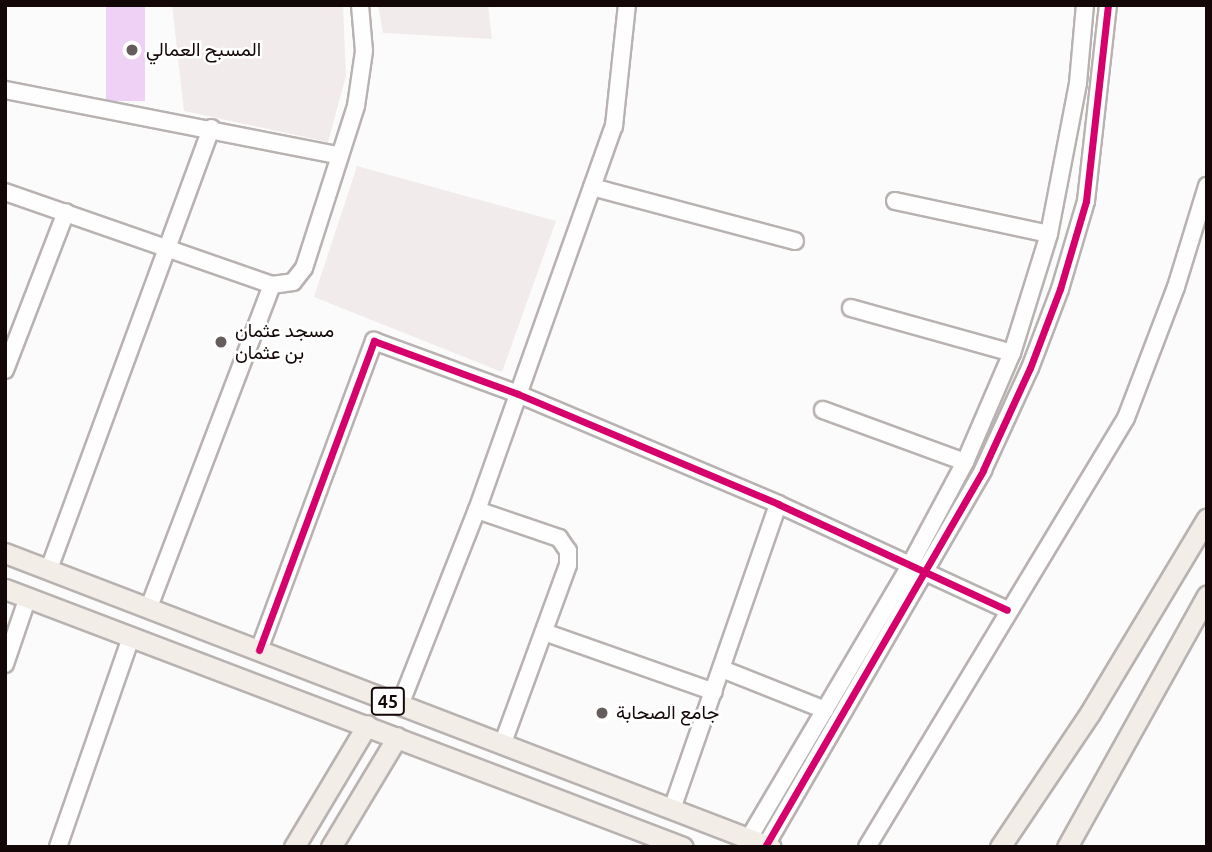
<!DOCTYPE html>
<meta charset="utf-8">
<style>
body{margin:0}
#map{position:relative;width:1212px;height:852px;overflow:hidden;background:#fbfbfb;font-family:Ubuntu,Vazirmatn,sans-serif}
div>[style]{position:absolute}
.built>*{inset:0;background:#f1eceb}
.water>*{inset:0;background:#eed1f5;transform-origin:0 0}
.roads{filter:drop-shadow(2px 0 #b8b2b1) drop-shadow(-2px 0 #b8b2b1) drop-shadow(0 2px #b8b2b1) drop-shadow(0 -2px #b8b2b1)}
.minor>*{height:16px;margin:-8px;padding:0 8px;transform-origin:8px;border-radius:8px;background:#fefefe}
.major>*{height:19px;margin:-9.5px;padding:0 9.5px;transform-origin:9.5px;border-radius:9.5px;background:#f3ede7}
.cycleway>*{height:7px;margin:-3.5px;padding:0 3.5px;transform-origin:3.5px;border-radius:3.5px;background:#d6006c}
.dots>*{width:19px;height:19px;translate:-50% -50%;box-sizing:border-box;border:4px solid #fff;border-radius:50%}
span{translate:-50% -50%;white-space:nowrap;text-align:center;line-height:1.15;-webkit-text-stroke:5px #fff;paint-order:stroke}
.shield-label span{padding:2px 5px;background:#fff;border:2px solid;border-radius:5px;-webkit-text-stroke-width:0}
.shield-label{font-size:18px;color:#130807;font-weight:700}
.poi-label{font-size:19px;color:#130807}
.left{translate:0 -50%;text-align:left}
.frame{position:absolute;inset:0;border:7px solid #130807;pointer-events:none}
</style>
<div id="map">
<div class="built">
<i style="clip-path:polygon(172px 5px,343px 5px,346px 76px,328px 142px,184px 111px)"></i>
<i style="clip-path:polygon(378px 5px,488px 5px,492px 39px,383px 33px)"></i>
<i style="clip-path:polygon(357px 166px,556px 221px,502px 372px,314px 297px)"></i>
</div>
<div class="water">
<i style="left:106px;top:5px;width:39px;height:96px"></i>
</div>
<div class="roads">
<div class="minor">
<i style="left:5px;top:90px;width:341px;rotate:11.1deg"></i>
<i style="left:592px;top:187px;width:210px;rotate:14.9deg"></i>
<i style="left:5px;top:192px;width:283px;rotate:19.2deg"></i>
<i style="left:272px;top:285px;width:21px;rotate:-8deg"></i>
<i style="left:293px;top:282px;width:18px;rotate:-52deg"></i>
<i style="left:304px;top:268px;width:170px;rotate:-72.2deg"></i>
<i style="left:356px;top:106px;width:56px;rotate:-81.7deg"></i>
<i style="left:364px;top:51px;width:46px;rotate:-95deg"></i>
<i style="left:895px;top:201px;width:157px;rotate:12.1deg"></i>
<i style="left:851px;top:308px;width:167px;rotate:15.6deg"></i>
<i style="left:5px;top:370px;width:169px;rotate:-68.9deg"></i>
<i style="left:823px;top:410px;width:151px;rotate:20.1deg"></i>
<i style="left:477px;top:510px;width:87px;rotate:18.9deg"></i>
<i style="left:559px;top:538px;width:16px;rotate:55deg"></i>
<i style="left:568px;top:551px;width:14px;rotate:90deg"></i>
<i style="left:568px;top:565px;width:192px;rotate:110.1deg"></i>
<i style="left:49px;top:569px;width:470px;rotate:-69.8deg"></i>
<i style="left:149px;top:607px;width:345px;rotate:-69.1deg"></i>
<i style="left:544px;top:632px;width:180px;rotate:19.4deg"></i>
<i style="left:259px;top:650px;width:330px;rotate:-69.6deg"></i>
<i style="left:374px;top:341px;width:153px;rotate:20.2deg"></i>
<i style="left:518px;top:394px;width:282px;rotate:22.9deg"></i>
<i style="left:778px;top:504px;width:252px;rotate:24.8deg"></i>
<i style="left:5px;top:664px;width:71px;rotate:-71.1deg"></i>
<i style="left:722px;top:669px;width:111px;rotate:21.7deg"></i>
<i style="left:400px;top:705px;width:210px;rotate:-68.5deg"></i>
<i style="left:477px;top:510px;width:408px;rotate:-70.4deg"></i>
<i style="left:614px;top:126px;width:122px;rotate:-83.9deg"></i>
<i style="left:672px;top:809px;width:323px;rotate:-70.8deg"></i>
<i style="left:749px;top:838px;width:315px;rotate:-59.4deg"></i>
<i style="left:909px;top:567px;width:119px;rotate:-61.9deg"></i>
<i style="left:965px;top:462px;width:119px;rotate:-66.7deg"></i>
<i style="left:1012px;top:353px;width:125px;rotate:-72.7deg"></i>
<i style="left:1049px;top:234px;width:154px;rotate:-79.1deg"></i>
<i style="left:1078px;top:83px;width:78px;rotate:-84.9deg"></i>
<i style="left:766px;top:845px;width:433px;rotate:-59.9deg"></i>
<i style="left:983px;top:470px;width:112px;rotate:-65.3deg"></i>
<i style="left:1030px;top:368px;width:85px;rotate:-69.2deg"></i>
<i style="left:1060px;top:289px;width:92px;rotate:-73.5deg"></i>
<i style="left:1086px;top:201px;width:197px;rotate:-83.6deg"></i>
<i style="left:58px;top:847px;width:222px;rotate:-70.8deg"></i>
<i style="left:867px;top:847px;width:501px;rotate:-58.88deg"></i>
<i style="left:1126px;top:418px;width:140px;rotate:-69.1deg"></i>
<i style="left:1176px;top:287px;width:106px;rotate:-72.9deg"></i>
</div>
<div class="major">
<i style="left:5px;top:553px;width:820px;rotate:21deg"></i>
<i style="left:5px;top:589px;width:725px;rotate:20.83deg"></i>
<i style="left:294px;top:847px;width:142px;rotate:-59.1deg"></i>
<i style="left:331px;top:847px;width:128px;rotate:-59deg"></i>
<i style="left:1000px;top:847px;width:161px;rotate:-56.1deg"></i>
<i style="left:1090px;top:713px;width:227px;rotate:-59deg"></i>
<i style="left:1067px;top:847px;width:288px;rotate:-60.9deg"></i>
</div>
</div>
<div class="cycleway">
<i style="left:259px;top:650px;width:330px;rotate:-69.6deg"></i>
<i style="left:374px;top:341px;width:153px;rotate:20.2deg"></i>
<i style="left:518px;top:394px;width:282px;rotate:22.9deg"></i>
<i style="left:778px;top:504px;width:252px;rotate:24.8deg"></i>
<i style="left:766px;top:845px;width:433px;rotate:-59.9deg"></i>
<i style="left:983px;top:470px;width:112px;rotate:-65.3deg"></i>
<i style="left:1030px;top:368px;width:85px;rotate:-69.2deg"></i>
<i style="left:1060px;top:289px;width:92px;rotate:-73.5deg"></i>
<i style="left:1086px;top:201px;width:197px;rotate:-83.6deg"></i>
</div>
<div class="dots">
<i style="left:132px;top:50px;background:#645d5c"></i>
<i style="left:221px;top:342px;background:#645d5c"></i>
<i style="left:602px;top:713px;background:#645d5c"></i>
</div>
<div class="shield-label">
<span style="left:388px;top:701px">45</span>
</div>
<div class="poi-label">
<span class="left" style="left:146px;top:50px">المسبح العمالي</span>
<span class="left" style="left:235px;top:342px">مسجد عثمان<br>بن عثمان</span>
<span class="left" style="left:616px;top:713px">جامع الصحابة</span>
</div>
<div class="frame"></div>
</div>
